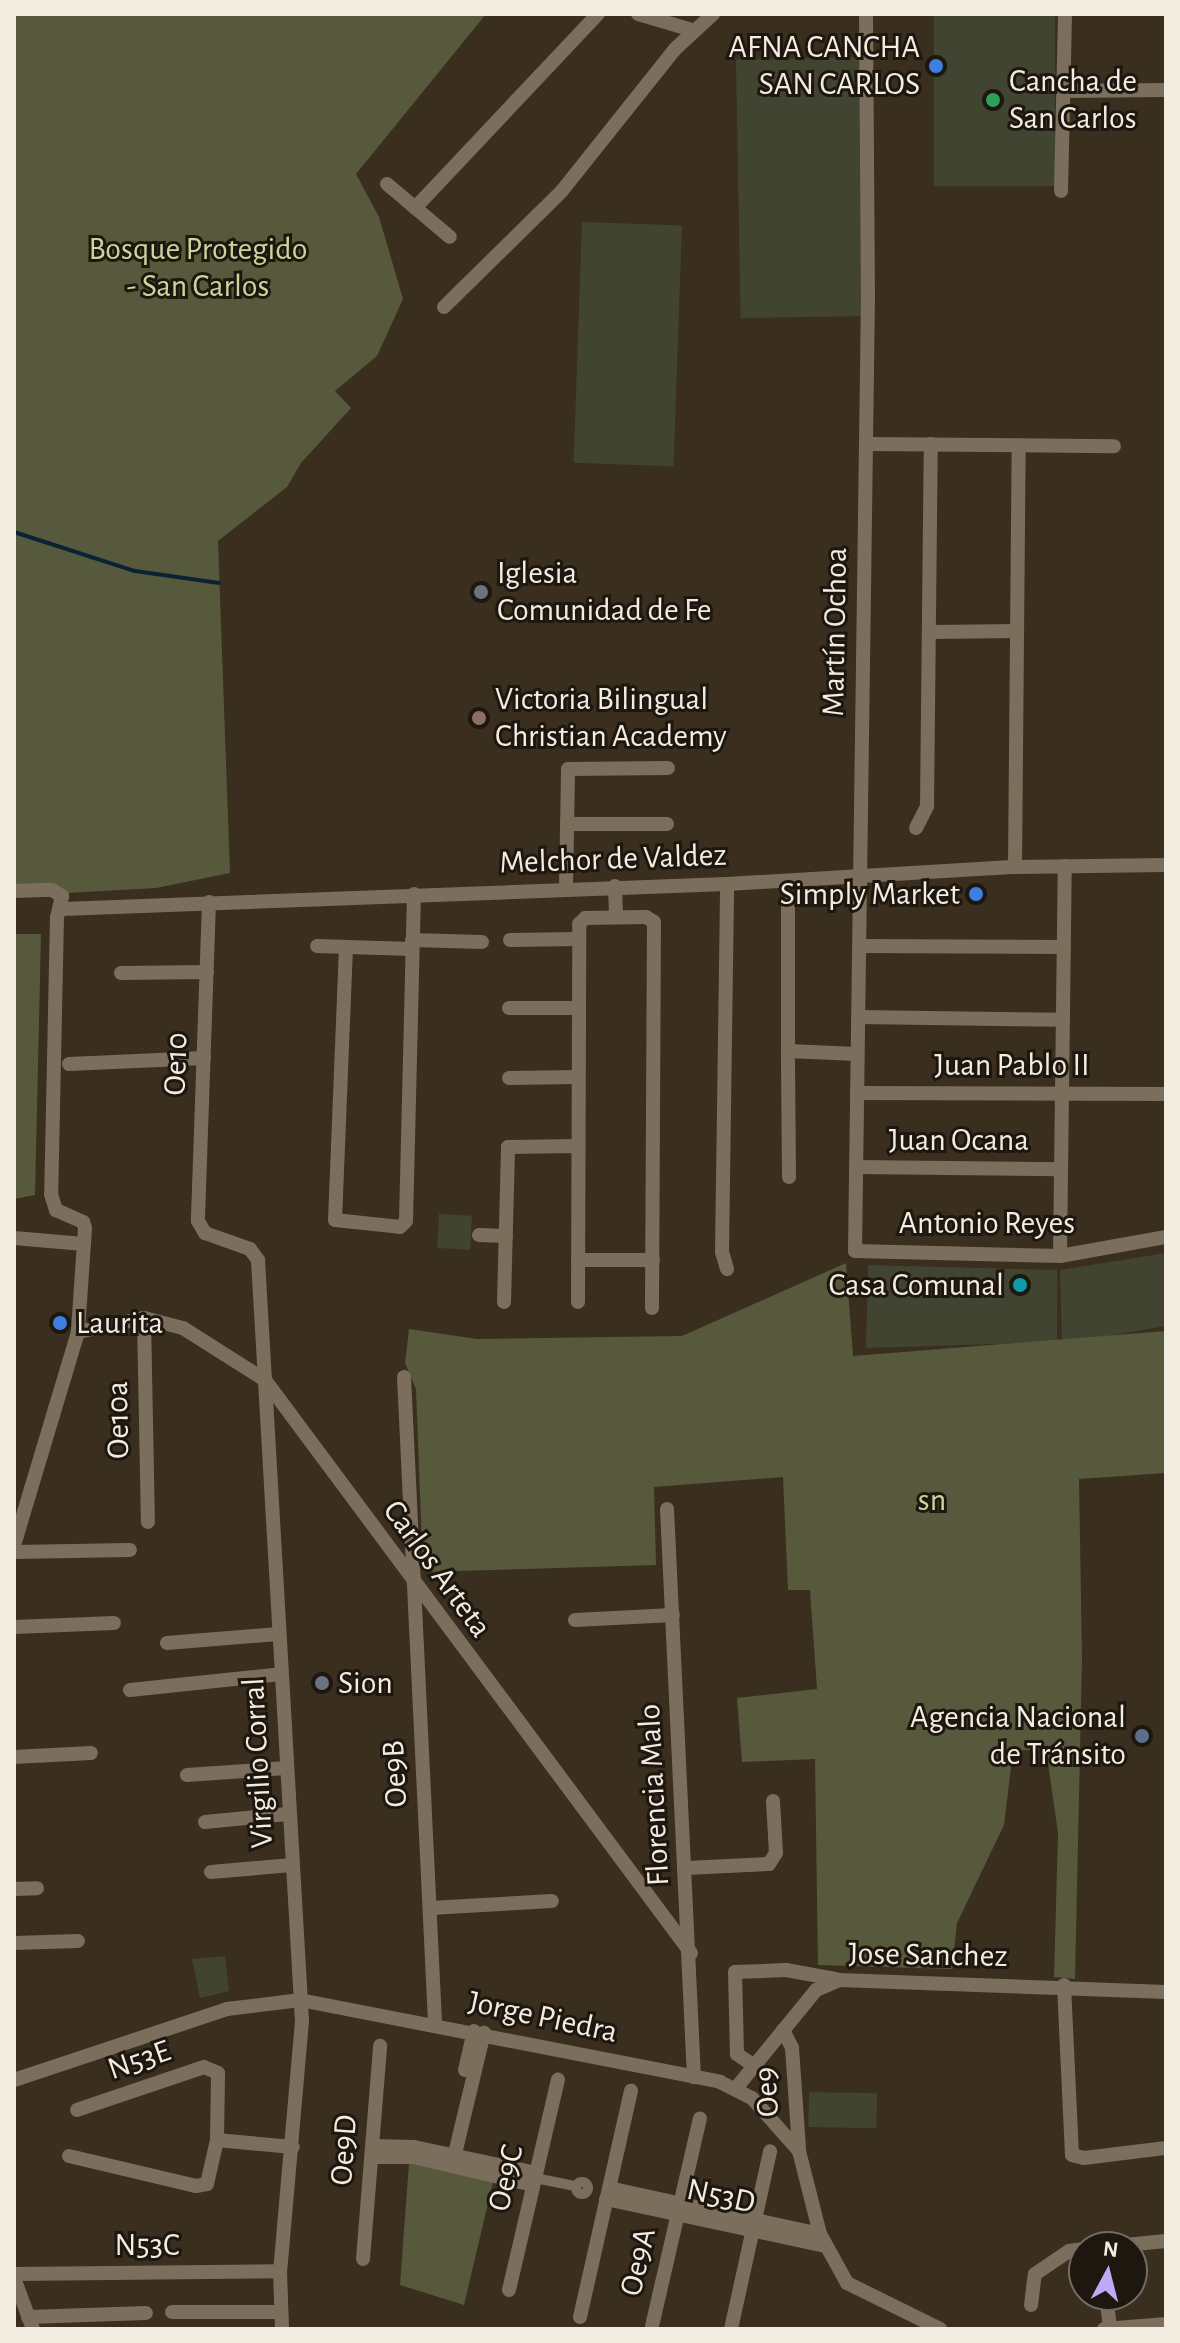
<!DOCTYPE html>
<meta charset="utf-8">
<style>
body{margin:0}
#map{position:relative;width:1180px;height:2343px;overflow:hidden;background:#3a2e1e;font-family:"Alegreya Sans",sans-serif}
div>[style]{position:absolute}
.green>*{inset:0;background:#414431;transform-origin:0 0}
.forest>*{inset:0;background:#56593c}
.stream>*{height:4px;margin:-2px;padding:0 2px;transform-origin:2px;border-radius:2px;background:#092335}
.pedestrian>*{height:10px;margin:-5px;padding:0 5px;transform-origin:5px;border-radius:5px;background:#7c6e5c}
.pedestrian>.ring{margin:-5px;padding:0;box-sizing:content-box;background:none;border:10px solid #7c6e5c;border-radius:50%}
.minor>*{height:14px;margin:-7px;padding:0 7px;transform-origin:7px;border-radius:7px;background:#7c6e5c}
.dots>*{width:22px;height:22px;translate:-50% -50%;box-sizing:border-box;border:4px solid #1d1710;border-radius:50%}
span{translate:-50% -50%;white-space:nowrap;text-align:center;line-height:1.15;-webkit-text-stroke:6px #1d1710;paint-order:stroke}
.poi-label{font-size:32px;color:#f3ece1}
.right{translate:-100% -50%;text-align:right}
.left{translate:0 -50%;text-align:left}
.park-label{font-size:32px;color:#cdd49b}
.street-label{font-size:32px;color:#f3ece1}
.frame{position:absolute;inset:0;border:16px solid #f3ece1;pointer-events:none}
.north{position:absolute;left:1068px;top:2231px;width:80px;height:80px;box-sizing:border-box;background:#1d1710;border:2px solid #736c64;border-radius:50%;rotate:7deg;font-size:22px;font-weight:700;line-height:32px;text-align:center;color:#f3ece1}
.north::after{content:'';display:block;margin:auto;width:28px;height:36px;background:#bcaaf6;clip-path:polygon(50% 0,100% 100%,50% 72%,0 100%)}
</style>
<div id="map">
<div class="green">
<i style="left:934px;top:14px;width:121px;height:172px"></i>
<i style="left:862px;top:57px;width:259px;height:126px;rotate:89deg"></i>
<i style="left:582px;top:222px;width:100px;height:241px;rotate:2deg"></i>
<i style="left:439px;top:1214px;width:33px;height:34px;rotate:3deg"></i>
<i style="clip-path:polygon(1166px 1253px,1166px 1326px,1062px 1344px,1060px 1270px)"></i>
<i style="clip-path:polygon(868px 1265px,1057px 1270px,1057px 1342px,866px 1348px)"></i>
<i style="clip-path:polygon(225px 1956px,229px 1991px,200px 1998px,192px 1959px)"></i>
<i style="left:809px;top:2092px;width:68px;height:35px;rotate:1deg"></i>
</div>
<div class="forest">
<i style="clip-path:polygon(14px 14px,486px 14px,356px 174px,379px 217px,403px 299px,377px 356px,335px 391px,351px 408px,301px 463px,287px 487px,218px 541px,230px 873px,156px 888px,14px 896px)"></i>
<i style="clip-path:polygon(14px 934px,41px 934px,35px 1195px,14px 1199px)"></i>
<i style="clip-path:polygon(846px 1263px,853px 1356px,1166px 1331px,1166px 1473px,1079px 1479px,1082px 1659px,1075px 1979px,1054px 1977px,1058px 1833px,1046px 1749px,1013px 1751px,1004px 1825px,957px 1923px,952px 1969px,818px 1965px,815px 1759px,742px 1762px,737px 1698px,817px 1689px,810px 1590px,788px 1590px,783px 1477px,654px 1487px,656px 1565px,423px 1572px,416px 1389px,405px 1363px,409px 1329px,477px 1339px,682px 1336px)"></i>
<i style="clip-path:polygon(409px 2163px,493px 2182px,464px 2305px,400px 2285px)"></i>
</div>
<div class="stream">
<i style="left:14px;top:532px;width:127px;rotate:17.9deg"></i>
<i style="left:135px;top:571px;width:85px;rotate:8.1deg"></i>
</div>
<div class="pedestrian">
<i style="left:535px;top:2178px;width:41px;rotate:11.3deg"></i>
<i class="ring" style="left:576px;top:2182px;width:2px;height:2px"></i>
</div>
<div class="minor">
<i style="left:638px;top:14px;width:56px;rotate:16.5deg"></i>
<i style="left:866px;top:14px;width:282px;rotate:89.6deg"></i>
<i style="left:868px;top:296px;width:955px;rotate:90.78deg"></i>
<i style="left:855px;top:1251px;width:205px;rotate:1.4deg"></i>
<i style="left:1060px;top:1256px;width:108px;rotate:-10.2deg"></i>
<i style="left:1063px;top:91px;width:103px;rotate:-0.6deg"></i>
<i style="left:387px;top:184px;width:82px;rotate:40.1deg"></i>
<i style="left:1061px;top:191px;width:177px;rotate:-88.7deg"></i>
<i style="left:415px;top:208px;width:267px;rotate:-46.7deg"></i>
<i style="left:444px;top:307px;width:164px;rotate:-44.5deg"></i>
<i style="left:561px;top:192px;width:183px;rotate:-51.4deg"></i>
<i style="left:675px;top:49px;width:52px;rotate:-42.6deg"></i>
<i style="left:866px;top:444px;width:248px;rotate:0.5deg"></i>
<i style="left:932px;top:632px;width:85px;rotate:-0.7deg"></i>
<i style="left:567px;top:824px;width:100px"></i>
<i style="left:916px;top:828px;width:25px;rotate:-63deg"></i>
<i style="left:927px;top:806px;width:362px;rotate:-89.4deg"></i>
<i style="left:1015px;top:867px;width:421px;rotate:-89.5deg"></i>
<i style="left:615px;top:886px;width:31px;rotate:88deg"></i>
<i style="left:566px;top:887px;width:118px;rotate:-89deg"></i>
<i style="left:568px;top:769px;width:100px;rotate:-0.6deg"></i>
<i style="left:14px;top:891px;width:38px;rotate:-2deg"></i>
<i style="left:52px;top:890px;width:12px;rotate:31deg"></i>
<i style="left:62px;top:896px;width:22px;rotate:103deg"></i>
<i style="left:57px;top:917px;width:277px;rotate:91.2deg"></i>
<i style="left:51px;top:1194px;width:17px;rotate:73deg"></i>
<i style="left:56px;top:1210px;width:30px;rotate:24deg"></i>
<i style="left:83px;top:1222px;width:6px;rotate:72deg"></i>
<i style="left:85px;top:1228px;width:104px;rotate:93.9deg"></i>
<i style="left:78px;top:1332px;width:222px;rotate:106.7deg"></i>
<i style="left:209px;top:902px;width:319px;rotate:92deg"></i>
<i style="left:198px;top:1221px;width:14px;rotate:60deg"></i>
<i style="left:205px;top:1233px;width:48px;rotate:19.6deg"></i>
<i style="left:250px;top:1249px;width:14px;rotate:54deg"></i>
<i style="left:258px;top:1260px;width:762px;rotate:86.69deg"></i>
<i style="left:302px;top:2021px;width:251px;rotate:95deg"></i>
<i style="left:280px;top:2271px;width:58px;rotate:88deg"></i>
<i style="left:62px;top:909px;width:665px;rotate:-2.15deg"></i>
<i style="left:727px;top:884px;width:289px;rotate:-3.4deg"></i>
<i style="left:1015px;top:867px;width:151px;rotate:-0.8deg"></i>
<i style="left:412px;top:940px;width:70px;rotate:1.6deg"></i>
<i style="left:510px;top:940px;width:68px;rotate:-0.8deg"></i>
<i style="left:317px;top:946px;width:95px;rotate:1.8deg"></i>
<i style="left:859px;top:946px;width:205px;rotate:0.3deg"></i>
<i style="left:346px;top:947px;width:273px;rotate:92.3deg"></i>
<i style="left:335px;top:1220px;width:65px;rotate:6.1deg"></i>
<i style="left:400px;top:1227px;width:8px;rotate:-45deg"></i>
<i style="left:406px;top:1221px;width:327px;rotate:-88.6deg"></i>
<i style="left:121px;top:973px;width:86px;rotate:-0.7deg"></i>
<i style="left:509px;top:1008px;width:69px"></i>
<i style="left:858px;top:1017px;width:205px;rotate:0.8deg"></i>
<i style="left:788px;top:1051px;width:147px;rotate:-90deg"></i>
<i style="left:69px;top:1064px;width:135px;rotate:-2.5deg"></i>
<i style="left:509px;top:1078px;width:69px;rotate:-0.8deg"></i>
<i style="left:857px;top:1093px;width:309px;rotate:0.2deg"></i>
<i style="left:856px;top:1167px;width:205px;rotate:0.6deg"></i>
<i style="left:789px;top:1177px;width:126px;rotate:-90.5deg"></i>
<i style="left:788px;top:1051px;width:69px;rotate:2.5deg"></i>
<i style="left:479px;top:1235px;width:27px;rotate:2deg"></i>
<i style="left:14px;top:1238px;width:70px;rotate:4.9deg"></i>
<i style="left:1060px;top:1256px;width:390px;rotate:-89.3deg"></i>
<i style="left:578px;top:1260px;width:75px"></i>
<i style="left:727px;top:1269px;width:18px;rotate:-106deg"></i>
<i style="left:722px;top:1252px;width:368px;rotate:-89.2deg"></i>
<i style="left:504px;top:1302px;width:155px;rotate:-88.5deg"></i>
<i style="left:508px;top:1147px;width:70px;rotate:-0.8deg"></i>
<i style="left:578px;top:1302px;width:378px;rotate:-89.8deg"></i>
<i style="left:579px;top:924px;width:8px;rotate:-45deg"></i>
<i style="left:585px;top:918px;width:61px;rotate:-0.9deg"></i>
<i style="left:646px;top:917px;width:9px;rotate:32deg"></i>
<i style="left:654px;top:922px;width:386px;rotate:90.3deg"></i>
<i style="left:144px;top:1318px;width:204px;rotate:88.9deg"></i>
<i style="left:78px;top:1332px;width:67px;rotate:-12deg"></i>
<i style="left:144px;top:1318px;width:40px;rotate:14.4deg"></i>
<i style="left:183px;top:1328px;width:97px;rotate:32.4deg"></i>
<i style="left:265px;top:1380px;width:714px;rotate:53.37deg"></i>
<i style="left:404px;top:1377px;width:647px;rotate:87.25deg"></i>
<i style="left:667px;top:1509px;width:569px;rotate:87.28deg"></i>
<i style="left:14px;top:1552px;width:116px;rotate:-1deg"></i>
<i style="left:575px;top:1620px;width:98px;rotate:-2.9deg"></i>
<i style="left:14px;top:1627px;width:100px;rotate:-2.3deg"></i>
<i style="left:167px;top:1643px;width:111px;rotate:-4.6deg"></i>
<i style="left:130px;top:1690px;width:152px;rotate:-6deg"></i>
<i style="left:14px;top:1757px;width:77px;rotate:-3deg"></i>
<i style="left:187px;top:1775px;width:99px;rotate:-4deg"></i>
<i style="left:205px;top:1822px;width:83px;rotate:-5.5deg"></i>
<i style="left:686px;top:1868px;width:83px;rotate:-2.8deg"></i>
<i style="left:769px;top:1864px;width:13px;rotate:-58deg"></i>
<i style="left:776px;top:1853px;width:52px;rotate:-93.3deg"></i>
<i style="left:211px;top:1872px;width:81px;rotate:-4.9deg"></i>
<i style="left:14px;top:1889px;width:23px;rotate:-2deg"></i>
<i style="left:430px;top:1908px;width:122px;rotate:-3.3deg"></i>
<i style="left:14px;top:1943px;width:64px;rotate:-1.8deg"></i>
<i style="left:1064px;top:1985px;width:170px;rotate:87.3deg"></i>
<i style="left:1072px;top:2155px;width:12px;rotate:14deg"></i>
<i style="left:1084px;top:2158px;width:83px;rotate:-7deg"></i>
<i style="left:783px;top:2030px;width:20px;rotate:63deg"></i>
<i style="left:792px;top:2048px;width:99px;rotate:86deg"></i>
<i style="left:756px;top:2067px;width:23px;rotate:-146deg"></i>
<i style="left:737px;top:2054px;width:82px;rotate:-91.4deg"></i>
<i style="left:735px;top:1972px;width:51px;rotate:-2.2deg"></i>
<i style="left:786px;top:1970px;width:51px;rotate:10.2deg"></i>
<i style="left:465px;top:2070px;width:40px;rotate:-77deg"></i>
<i style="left:14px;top:2080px;width:225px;rotate:-18.4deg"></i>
<i style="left:227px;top:2009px;width:74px;rotate:-7deg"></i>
<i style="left:300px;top:2000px;width:428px;rotate:11deg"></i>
<i style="left:720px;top:2082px;width:36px;rotate:27deg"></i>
<i style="left:752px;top:2098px;width:71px;rotate:48.4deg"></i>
<i style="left:799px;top:2151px;width:86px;rotate:75.8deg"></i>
<i style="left:820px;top:2234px;width:56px;rotate:61.1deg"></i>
<i style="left:847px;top:2283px;width:104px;rotate:26.3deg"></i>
<i style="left:737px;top:2087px;width:125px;rotate:-50.8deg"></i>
<i style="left:816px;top:1990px;width:25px;rotate:-23deg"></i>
<i style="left:839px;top:1980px;width:327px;rotate:2.1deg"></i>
<i style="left:217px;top:2140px;width:76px;rotate:5.3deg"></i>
<i style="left:373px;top:2146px;width:41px;rotate:1.4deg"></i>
<i style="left:414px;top:2147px;width:125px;rotate:12deg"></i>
<i style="left:69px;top:2156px;width:130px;rotate:13.3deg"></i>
<i style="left:196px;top:2186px;width:11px;rotate:-10deg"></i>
<i style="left:207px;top:2184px;width:45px;rotate:-77.2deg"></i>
<i style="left:217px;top:2140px;width:67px;rotate:-89.1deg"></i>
<i style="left:218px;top:2073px;width:15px;rotate:-157deg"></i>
<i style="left:204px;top:2067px;width:134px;rotate:161.3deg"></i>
<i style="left:372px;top:2157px;width:41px"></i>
<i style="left:413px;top:2157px;width:123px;rotate:13.1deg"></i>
<i style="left:453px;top:2162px;width:133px;rotate:-76.5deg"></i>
<i style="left:609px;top:2188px;width:216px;rotate:12.3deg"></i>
<i style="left:606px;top:2199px;width:224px;rotate:12.1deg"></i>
<i style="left:1105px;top:2247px;width:61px;rotate:-5.6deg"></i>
<i style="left:363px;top:2259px;width:214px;rotate:-85.4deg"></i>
<i style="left:14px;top:2274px;width:266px;rotate:-0.6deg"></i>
<i style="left:14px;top:2278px;width:54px;rotate:69.6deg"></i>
<i style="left:509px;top:2290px;width:216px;rotate:-76.9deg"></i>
<i style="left:1106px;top:2295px;width:34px;rotate:83deg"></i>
<i style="left:1031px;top:2305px;width:31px;rotate:-83deg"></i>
<i style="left:1035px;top:2274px;width:41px;rotate:-34.1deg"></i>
<i style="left:1069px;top:2251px;width:15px;rotate:-8deg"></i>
<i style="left:172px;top:2312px;width:108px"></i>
<i style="left:28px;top:2317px;width:118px;rotate:-1.9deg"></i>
<i style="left:580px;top:2317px;width:232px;rotate:-77.3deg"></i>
<i style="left:652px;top:2326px;width:213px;rotate:-77deg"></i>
<i style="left:731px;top:2329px;width:182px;rotate:-77.6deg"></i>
<i style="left:1104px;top:2329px;width:62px;rotate:-4.6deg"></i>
</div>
<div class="dots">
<i style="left:936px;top:66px;background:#3f7fe0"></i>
<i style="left:993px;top:100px;background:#2e9e5b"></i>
<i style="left:481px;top:592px;background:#6b7280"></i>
<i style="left:479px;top:718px;background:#8d6e63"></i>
<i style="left:976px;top:894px;background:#3f7fe0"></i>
<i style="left:1020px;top:1285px;background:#0f9aa8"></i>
<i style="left:60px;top:1323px;background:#3f7fe0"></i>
<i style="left:322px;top:1683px;background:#6b7280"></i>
<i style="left:1142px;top:1736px;background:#5c6f8a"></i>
</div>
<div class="poi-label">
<span class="right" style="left:920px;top:66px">AFNA CANCHA<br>SAN CARLOS</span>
<span class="left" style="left:1009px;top:100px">Cancha de<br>San Carlos</span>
<span class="left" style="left:497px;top:592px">Iglesia<br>Comunidad de Fe</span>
<span class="left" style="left:495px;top:718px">Victoria Bilingual<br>Christian Academy</span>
<span class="right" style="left:960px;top:894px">Simply Market</span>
<span class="right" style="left:1004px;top:1285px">Casa Comunal</span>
<span class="left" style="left:76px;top:1323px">Laurita</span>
<span class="left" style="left:338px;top:1683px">Sion</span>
<span class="right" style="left:1126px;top:1736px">Agencia Nacional<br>de Tránsito</span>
</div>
<div class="park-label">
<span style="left:198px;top:268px">Bosque Protegido<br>- San Carlos</span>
<span style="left:932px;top:1500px">sn</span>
</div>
<div class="street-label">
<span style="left:835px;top:632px;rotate:-89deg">Martín Ochoa</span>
<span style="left:613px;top:859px;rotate:-2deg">Melchor de Valdez</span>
<span style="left:176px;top:1064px;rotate:-88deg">Oe10</span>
<span style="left:1012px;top:1065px">Juan Pablo II</span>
<span style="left:959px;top:1140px">Juan Ocana</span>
<span style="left:987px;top:1223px">Antonio Reyes</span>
<span style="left:118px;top:1420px;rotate:-91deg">Oe10a</span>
<span style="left:437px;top:1569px;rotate:54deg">Carlos Arteta</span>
<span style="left:258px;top:1763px;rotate:-93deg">Virgilio Corral</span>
<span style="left:395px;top:1774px;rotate:-93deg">Oe9B</span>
<span style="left:654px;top:1795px;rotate:-93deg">Florencia Malo</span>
<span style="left:928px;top:1955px;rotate:1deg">Jose Sanchez</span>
<span style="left:543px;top:2017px;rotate:12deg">Jorge Piedra</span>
<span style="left:139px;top:2060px;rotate:-19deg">N53E</span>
<span style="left:767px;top:2092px;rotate:-94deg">Oe9</span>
<span style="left:344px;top:2150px;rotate:-86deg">Oe9D</span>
<span style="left:506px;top:2178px;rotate:-77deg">Oe9C</span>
<span style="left:721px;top:2196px;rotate:12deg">N53D</span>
<span style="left:147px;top:2245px">N53C</span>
<span style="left:638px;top:2262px;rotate:-77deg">Oe9A</span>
</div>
<div class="frame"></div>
<div class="north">N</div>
</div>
